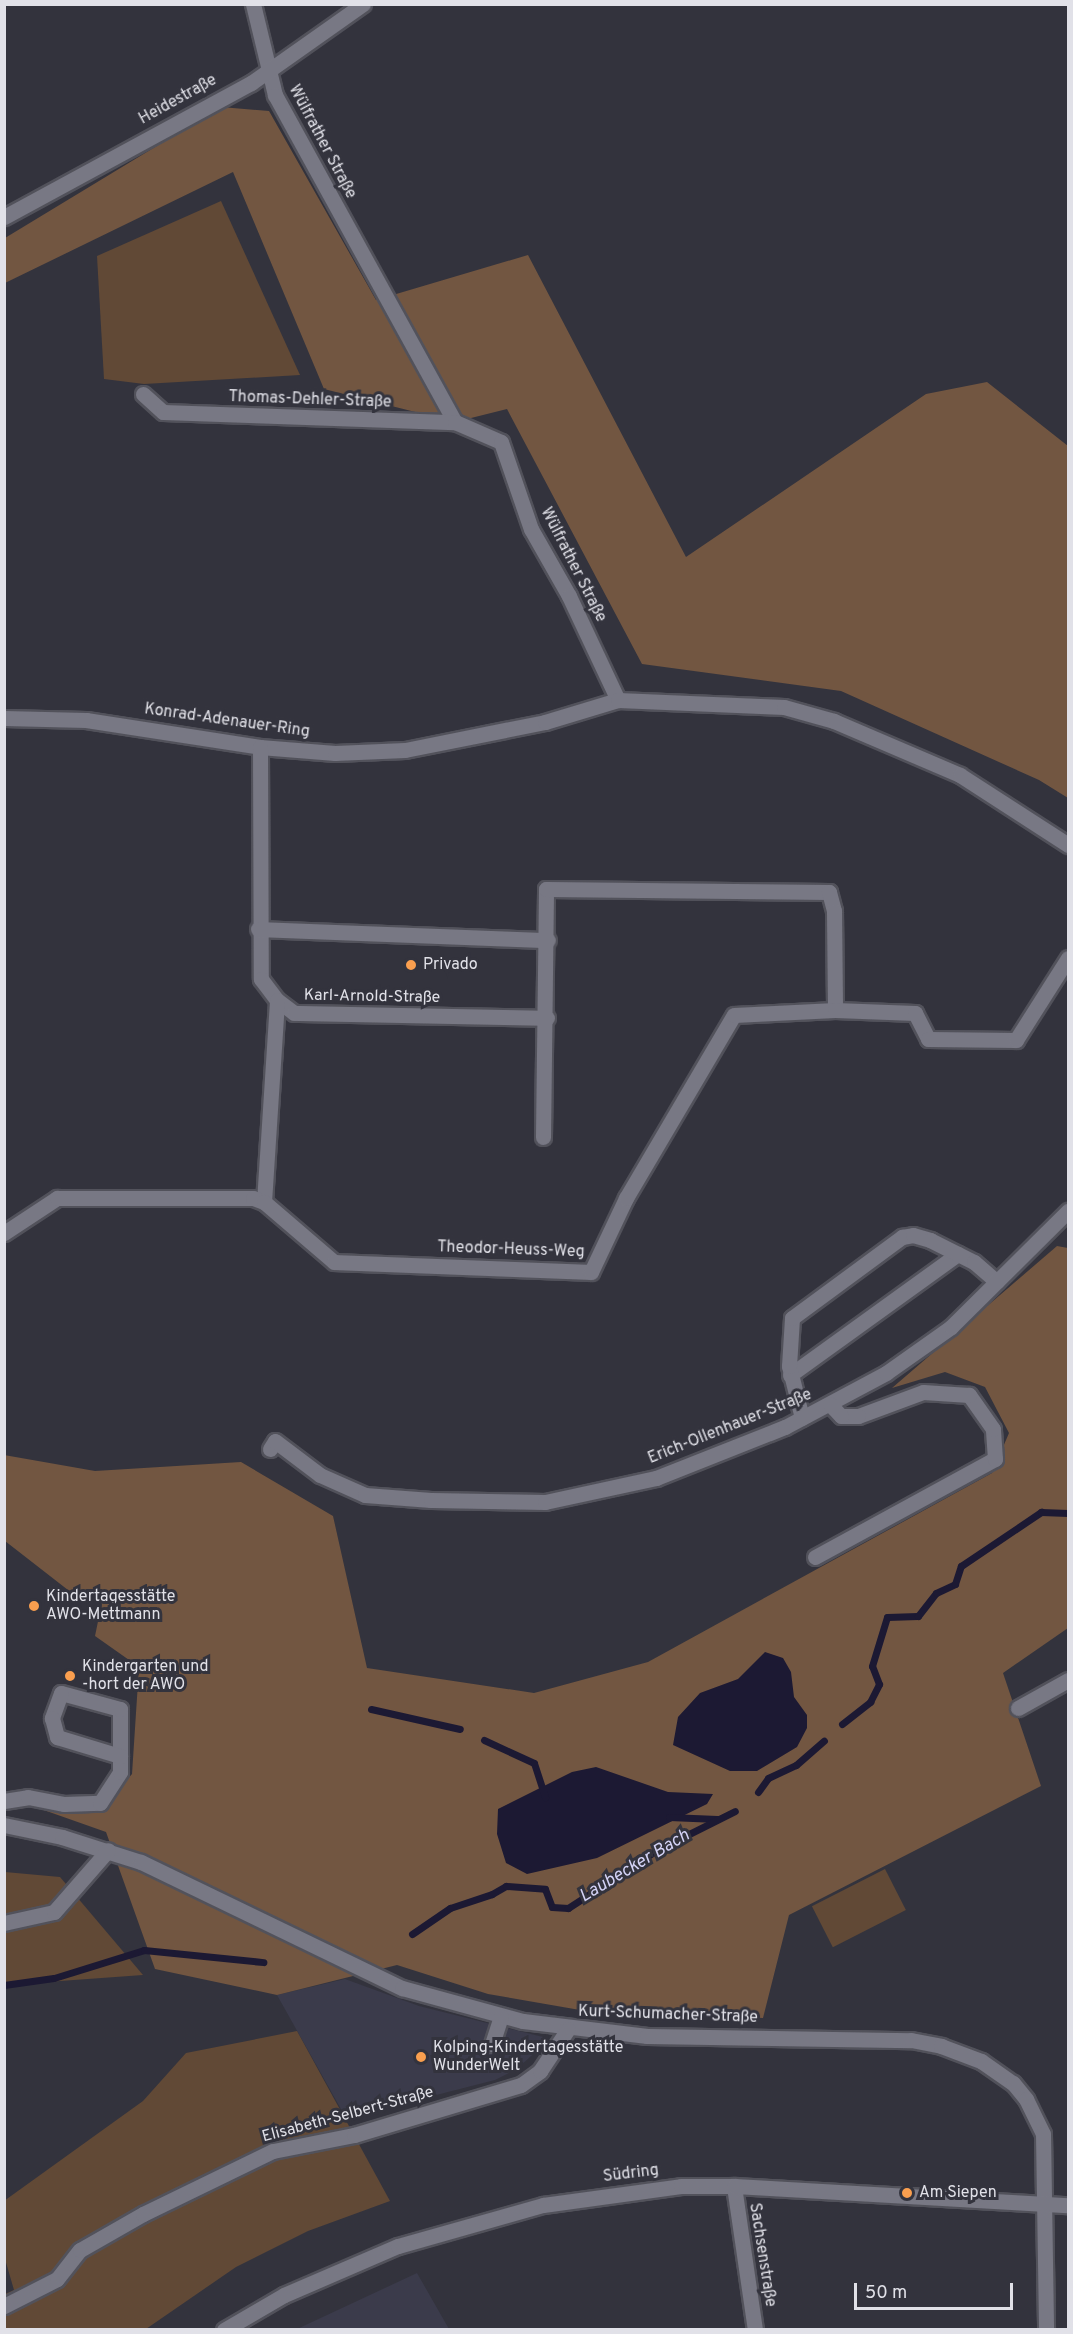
<!DOCTYPE html>
<meta charset="utf-8">
<style>
body{margin:0}
#map{position:relative;width:1073px;height:2334px;overflow:hidden;background:#33333d;font-family:Overpass,sans-serif}
div>[style]{position:absolute}
.built>*{inset:0;background:#3b3b4b}
.green>*{inset:0;background:#614936;transform-origin:0 0}
.forest>*{inset:0;background:#725641}
.water>*{inset:0;background:#1c1933}
.stream>*{height:7px;margin:-3.5px;padding:0 3.5px;transform-origin:3.5px;border-radius:3.5px;background:#1c1933}
.roads{filter:drop-shadow(2px 0 #52525b) drop-shadow(-2px 0 #52525b) drop-shadow(0 2px #52525b) drop-shadow(0 -2px #52525b)}
.minor>*{height:15px;margin:-7.5px;padding:0 7.5px;transform-origin:7.5px;border-radius:7.5px;background:#787884}
.dots>*{width:16px;height:16px;translate:-50% -50%;box-sizing:border-box;border:3px solid #33333d;border-radius:50%}
span{translate:-50% -50%;white-space:nowrap;text-align:center;line-height:1.15;-webkit-text-stroke:6px #33333d;paint-order:stroke}
.street-label{font-size:16px;color:#e1e1e8}
.poi-label{font-size:16px;color:#e1e1e8}
.left{translate:0 -50%;text-align:left}
.water-label{font-size:18px;color:#d4d3f6;font-style:italic}
.frame{position:absolute;inset:0;border:6px solid #e1e1e8;pointer-events:none}
.scale{position:absolute;left:854px;top:2283px;width:159px;height:27px;box-sizing:border-box;border:3px solid #e1e1e8;border-top:0;padding-left:8px;font-size:18px;line-height:21px;white-space:nowrap;color:#e1e1e8;-webkit-text-stroke:4px #33333d;paint-order:stroke}
</style>
<div id="map">
<div class="built">
<i style="clip-path:polygon(345px 1979px,419px 2006px,543px 2037px,544px 2044px,517px 2069px,495px 2080px,346px 2118px,277px 1995px)"></i>
<i style="clip-path:polygon(417px 2273px,449px 2329px,297px 2329px)"></i>
</div>
<div class="green">
<i style="clip-path:polygon(221px 201px,300px 375px,144px 384px,104px 379px,97px 256px)"></i>
<i style="left:885px;top:1869px;width:46px;height:82px;rotate:63deg"></i>
<i style="clip-path:polygon(5px 1872px,60px 1877px,143px 1975px,5px 1985px)"></i>
<i style="clip-path:polygon(297px 2031px,390px 2201px,308px 2231px,236px 2267px,146px 2329px,5px 2330px,5px 2294px,14px 2290px,5px 2259px,4px 2201px,143px 2101px,186px 2053px)"></i>
</div>
<div class="forest">
<i style="clip-path:polygon(221px 107px,269px 111px,376px 300px,528px 255px,686px 557px,926px 394px,987px 382px,1068px 446px,1068px 798px,1039px 780px,841px 691px,642px 664px,507px 409px,455px 422px,324px 389px,233px 172px,5px 283px,5px 238px)"></i>
<i style="clip-path:polygon(1057px 1246px,1068px 1248px,1068px 1628px,1003px 1673px,1041px 1786px,789px 1915px,763px 2018px,603px 2014px,488px 1994px,397px 1965px,277px 1995px,155px 1969px,106px 1832px,21px 1802px,102px 1809px,132px 1774px,139px 1667px,95px 1636px,102px 1602px,68px 1590px,5px 1541px,4px 1455px,95px 1471px,241px 1462px,333px 1516px,367px 1668px,534px 1693px,648px 1662px,992px 1473px,1009px 1433px,985px 1387px,945px 1372px,892px 1388px)"></i>
</div>
<div class="water">
<i style="clip-path:polygon(765px 1652px,783px 1658px,791px 1672px,794px 1697px,807px 1715px,807px 1728px,797px 1747px,757px 1771px,730px 1771px,673px 1745px,678px 1717px,700px 1693px,738px 1679px)"></i>
<i style="clip-path:polygon(596px 1767px,668px 1792px,713px 1794px,707px 1804px,597px 1858px,527px 1874px,506px 1863px,497px 1834px,498px 1809px,572px 1772px)"></i>
</div>
<div class="stream">
<i style="left:371px;top:1709px;width:91px;rotate:12.7deg"></i>
<i style="left:842px;top:1724px;width:36px;rotate:-38deg"></i>
<i style="left:870px;top:1702px;width:20px;rotate:-63deg"></i>
<i style="left:879px;top:1684px;width:19px;rotate:-111deg"></i>
<i style="left:872px;top:1666px;width:51px;rotate:-73deg"></i>
<i style="left:887px;top:1617px;width:31px;rotate:-2deg"></i>
<i style="left:918px;top:1616px;width:29px;rotate:-52deg"></i>
<i style="left:936px;top:1593px;width:21px;rotate:-25deg"></i>
<i style="left:955px;top:1584px;width:19px;rotate:-72deg"></i>
<i style="left:961px;top:1566px;width:97px;rotate:-34deg"></i>
<i style="left:1041px;top:1512px;width:27px;rotate:2deg"></i>
<i style="left:484px;top:1740px;width:55px;rotate:24.7deg"></i>
<i style="left:534px;top:1763px;width:36px;rotate:72deg"></i>
<i style="left:758px;top:1792px;width:17px;rotate:-54deg"></i>
<i style="left:768px;top:1778px;width:31px;rotate:-25deg"></i>
<i style="left:796px;top:1765px;width:37px;rotate:-41deg"></i>
<i style="left:669px;top:1817px;width:48px;rotate:2.4deg"></i>
<i style="left:412px;top:1934px;width:46px;rotate:-34.4deg"></i>
<i style="left:450px;top:1908px;width:44px;rotate:-18.4deg"></i>
<i style="left:492px;top:1894px;width:16px;rotate:-30deg"></i>
<i style="left:506px;top:1886px;width:39px;rotate:4deg"></i>
<i style="left:545px;top:1889px;width:19px;rotate:69deg"></i>
<i style="left:552px;top:1907px;width:16px;rotate:4deg"></i>
<i style="left:568px;top:1908px;width:106px;rotate:-33.1deg"></i>
<i style="left:657px;top:1850px;width:87px;rotate:-26.6deg"></i>
<i style="left:4px;top:1985px;width:50px;rotate:-8deg"></i>
<i style="left:54px;top:1978px;width:94px;rotate:-17.3deg"></i>
<i style="left:144px;top:1950px;width:120px;rotate:5.8deg"></i>
</div>
<div class="roads">
<div class="minor">
<i style="left:253px;top:4px;width:94px;rotate:76.4deg"></i>
<i style="left:275px;top:95px;width:373px;rotate:61.2deg"></i>
<i style="left:4px;top:217px;width:281px;rotate:-28.5deg"></i>
<i style="left:251px;top:83px;width:137px;rotate:-35.2deg"></i>
<i style="left:143px;top:394px;width:27px;rotate:42deg"></i>
<i style="left:163px;top:412px;width:292px;rotate:2deg"></i>
<i style="left:455px;top:422px;width:50px;rotate:23.5deg"></i>
<i style="left:501px;top:442px;width:92px;rotate:71deg"></i>
<i style="left:531px;top:529px;width:77px;rotate:60.4deg"></i>
<i style="left:569px;top:596px;width:115px;rotate:64.8deg"></i>
<i style="left:4px;top:718px;width:82px;rotate:1.4deg"></i>
<i style="left:86px;top:720px;width:176px;rotate:8.8deg"></i>
<i style="left:260px;top:747px;width:75px;rotate:4.6deg"></i>
<i style="left:335px;top:753px;width:70px;rotate:-2.5deg"></i>
<i style="left:405px;top:750px;width:143px;rotate:-11.3deg"></i>
<i style="left:545px;top:722px;width:76px;rotate:-16.8deg"></i>
<i style="left:618px;top:700px;width:166px;rotate:2.4deg"></i>
<i style="left:784px;top:707px;width:52px;rotate:15.6deg"></i>
<i style="left:834px;top:721px;width:137px;rotate:23.2deg"></i>
<i style="left:960px;top:775px;width:129px;rotate:32.9deg"></i>
<i style="left:260px;top:747px;width:232px;rotate:89.8deg"></i>
<i style="left:261px;top:979px;width:26px;rotate:53deg"></i>
<i style="left:277px;top:1000px;width:21px;rotate:37deg"></i>
<i style="left:294px;top:1013px;width:253px;rotate:1.1deg"></i>
<i style="left:258px;top:929px;width:290px;rotate:2.2deg"></i>
<i style="left:543px;top:1137px;width:248px;rotate:-89.3deg"></i>
<i style="left:546px;top:889px;width:283px;rotate:0.6deg"></i>
<i style="left:829px;top:892px;width:20px;rotate:75deg"></i>
<i style="left:834px;top:911px;width:99px;rotate:89.4deg"></i>
<i style="left:264px;top:1202px;width:202px;rotate:-86.3deg"></i>
<i style="left:4px;top:1233px;width:64px;rotate:-33.4deg"></i>
<i style="left:57px;top:1198px;width:196px"></i>
<i style="left:253px;top:1198px;width:12px;rotate:20deg"></i>
<i style="left:264px;top:1202px;width:92px;rotate:40.6deg"></i>
<i style="left:334px;top:1262px;width:257px;rotate:2.2deg"></i>
<i style="left:591px;top:1272px;width:82px;rotate:-64.7deg"></i>
<i style="left:626px;top:1198px;width:212px;rotate:-59.5deg"></i>
<i style="left:734px;top:1015px;width:101px;rotate:-2.8deg"></i>
<i style="left:835px;top:1010px;width:80px;rotate:2.1deg"></i>
<i style="left:915px;top:1013px;width:29px;rotate:63deg"></i>
<i style="left:928px;top:1039px;width:88px;rotate:0.7deg"></i>
<i style="left:1016px;top:1040px;width:97px;rotate:-57.6deg"></i>
<i style="left:790px;top:1375px;width:207px;rotate:-35.8deg"></i>
<i style="left:802px;top:1418px;width:54px;rotate:-104deg"></i>
<i style="left:789px;top:1366px;width:48px;rotate:-86.4deg"></i>
<i style="left:792px;top:1318px;width:137px;rotate:-36.4deg"></i>
<i style="left:902px;top:1237px;width:11px;rotate:-10deg"></i>
<i style="left:913px;top:1235px;width:18px;rotate:16deg"></i>
<i style="left:930px;top:1240px;width:49px;rotate:26.6deg"></i>
<i style="left:974px;top:1262px;width:30px;rotate:41deg"></i>
<i style="left:270px;top:1449px;width:9px;rotate:-58deg"></i>
<i style="left:275px;top:1441px;width:56px;rotate:37.1deg"></i>
<i style="left:320px;top:1475px;width:49px;rotate:24deg"></i>
<i style="left:365px;top:1495px;width:66px;rotate:4.3deg"></i>
<i style="left:431px;top:1500px;width:114px;rotate:1deg"></i>
<i style="left:545px;top:1502px;width:114px;rotate:-12.2deg"></i>
<i style="left:656px;top:1478px;width:139px;rotate:-21.6deg"></i>
<i style="left:785px;top:1427px;width:115px;rotate:-28.1deg"></i>
<i style="left:886px;top:1373px;width:80px;rotate:-35.3deg"></i>
<i style="left:951px;top:1327px;width:165px;rotate:-44.8deg"></i>
<i style="left:815px;top:1557px;width:205px;rotate:-28.6deg"></i>
<i style="left:995px;top:1459px;width:30px;rotate:-94deg"></i>
<i style="left:993px;top:1429px;width:42px;rotate:-125.2deg"></i>
<i style="left:969px;top:1395px;width:46px;rotate:-176.3deg"></i>
<i style="left:923px;top:1392px;width:69px;rotate:159.7deg"></i>
<i style="left:858px;top:1416px;width:17px;rotate:180deg"></i>
<i style="left:841px;top:1416px;width:16px;rotate:-133deg"></i>
<i style="left:1018px;top:1708px;width:57px;rotate:-29.2deg"></i>
<i style="left:4px;top:1801px;width:24px;rotate:-9deg"></i>
<i style="left:28px;top:1797px;width:37px;rotate:11deg"></i>
<i style="left:64px;top:1804px;width:36px;rotate:-2deg"></i>
<i style="left:100px;top:1803px;width:37px;rotate:-57deg"></i>
<i style="left:120px;top:1772px;width:63px;rotate:-90deg"></i>
<i style="left:120px;top:1709px;width:61px;rotate:-164.8deg"></i>
<i style="left:61px;top:1693px;width:27px;rotate:110deg"></i>
<i style="left:52px;top:1718px;width:20px;rotate:75deg"></i>
<i style="left:57px;top:1737px;width:66px;rotate:16.8deg"></i>
<i style="left:4px;top:1825px;width:59px;rotate:11.7deg"></i>
<i style="left:62px;top:1837px;width:83px;rotate:17.6deg"></i>
<i style="left:141px;top:1862px;width:290px;rotate:25.8deg"></i>
<i style="left:402px;top:1988px;width:125px;rotate:15.3deg"></i>
<i style="left:523px;top:2021px;width:125px;rotate:6.9deg"></i>
<i style="left:647px;top:2036px;width:264px;rotate:0.9deg"></i>
<i style="left:911px;top:2040px;width:31px;rotate:11deg"></i>
<i style="left:941px;top:2046px;width:43px;rotate:20.6deg"></i>
<i style="left:981px;top:2061px;width:39px;rotate:35deg"></i>
<i style="left:1013px;top:2083px;width:21px;rotate:51deg"></i>
<i style="left:1026px;top:2099px;width:39px;rotate:64deg"></i>
<i style="left:1043px;top:2134px;width:196px;rotate:89.1deg"></i>
<i style="left:4px;top:1923px;width:51px;rotate:-12.4deg"></i>
<i style="left:54px;top:1912px;width:82px;rotate:-48.9deg"></i>
<i style="left:492px;top:2044px;width:29px;rotate:-72deg"></i>
<i style="left:734px;top:2186px;width:146px;rotate:81.7deg"></i>
<i style="left:4px;top:2306px;width:59px;rotate:-27deg"></i>
<i style="left:57px;top:2279px;width:37px;rotate:-52deg"></i>
<i style="left:80px;top:2250px;width:73px;rotate:-29.7deg"></i>
<i style="left:143px;top:2214px;width:144px;rotate:-25.9deg"></i>
<i style="left:273px;top:2151px;width:83px;rotate:-11.2deg"></i>
<i style="left:354px;top:2135px;width:174px;rotate:-16.7deg"></i>
<i style="left:521px;top:2085px;width:24px;rotate:-36deg"></i>
<i style="left:540px;top:2071px;width:50px;rotate:-56.3deg"></i>
<i style="left:224px;top:2330px;width:69px;rotate:-30.3deg"></i>
<i style="left:284px;top:2295px;width:124px;rotate:-23.3deg"></i>
<i style="left:398px;top:2246px;width:151px;rotate:-15.8deg"></i>
<i style="left:543px;top:2205px;width:139px;rotate:-7.8deg"></i>
<i style="left:681px;top:2186px;width:53px"></i>
<i style="left:734px;top:2186px;width:335px;rotate:3.3deg"></i>
</div>
</div>
<div class="dots">
<i style="left:411px;top:965px;background:#fa9f4f"></i>
<i style="left:34px;top:1606px;background:#fa9f4f"></i>
<i style="left:70px;top:1676px;background:#fa9f4f"></i>
<i style="left:421px;top:2057px;background:#fa9f4f"></i>
<i style="left:907px;top:2193px;background:#fa9f4f"></i>
</div>
<div class="street-label">
<span style="left:178px;top:100px;rotate:-29deg">Heidestraße</span>
<span style="left:322px;top:142px;rotate:62deg">Wülfrather Straße</span>
<span style="left:310px;top:400px;rotate:2deg">Thomas-Dehler-Straße</span>
<span style="left:573px;top:565px;rotate:63deg">Wülfrather Straße</span>
<span style="left:227px;top:721px;rotate:8deg">Konrad-Adenauer-Ring</span>
<span style="left:372px;top:997px;rotate:1deg">Karl-Arnold-Straße</span>
<span style="left:511px;top:1250px;rotate:2deg">Theodor-Heuss-Weg</span>
<span style="left:730px;top:1427px;rotate:-22deg">Erich-Ollenhauer-Straße</span>
<span style="left:668px;top:2015px;rotate:2deg">Kurt-Schumacher-Straße</span>
<span style="left:348px;top:2115px;rotate:-15deg">Elisabeth-Selbert-Straße</span>
<span style="left:631px;top:2174px;rotate:-7deg">Südring</span>
<span style="left:762px;top:2255px;rotate:81deg">Sachsenstraße</span>
</div>
<div class="poi-label">
<span class="left" style="left:423px;top:965px">Privado</span>
<span class="left" style="left:46px;top:1606px">Kindertagesstätte<br>AWO-Mettmann</span>
<span class="left" style="left:82px;top:1676px">Kindergarten und<br>-hort der AWO</span>
<span class="left" style="left:433px;top:2057px">Kolping-Kindertagesstätte<br>WunderWelt</span>
<span class="left" style="left:919px;top:2193px">Am Siepen</span>
</div>
<div class="water-label">
<span style="left:635px;top:1867px;rotate:-31deg">Laubecker Bach</span>
</div>
<div class="frame"></div>
<div class="scale">50 m</div>
</div>
